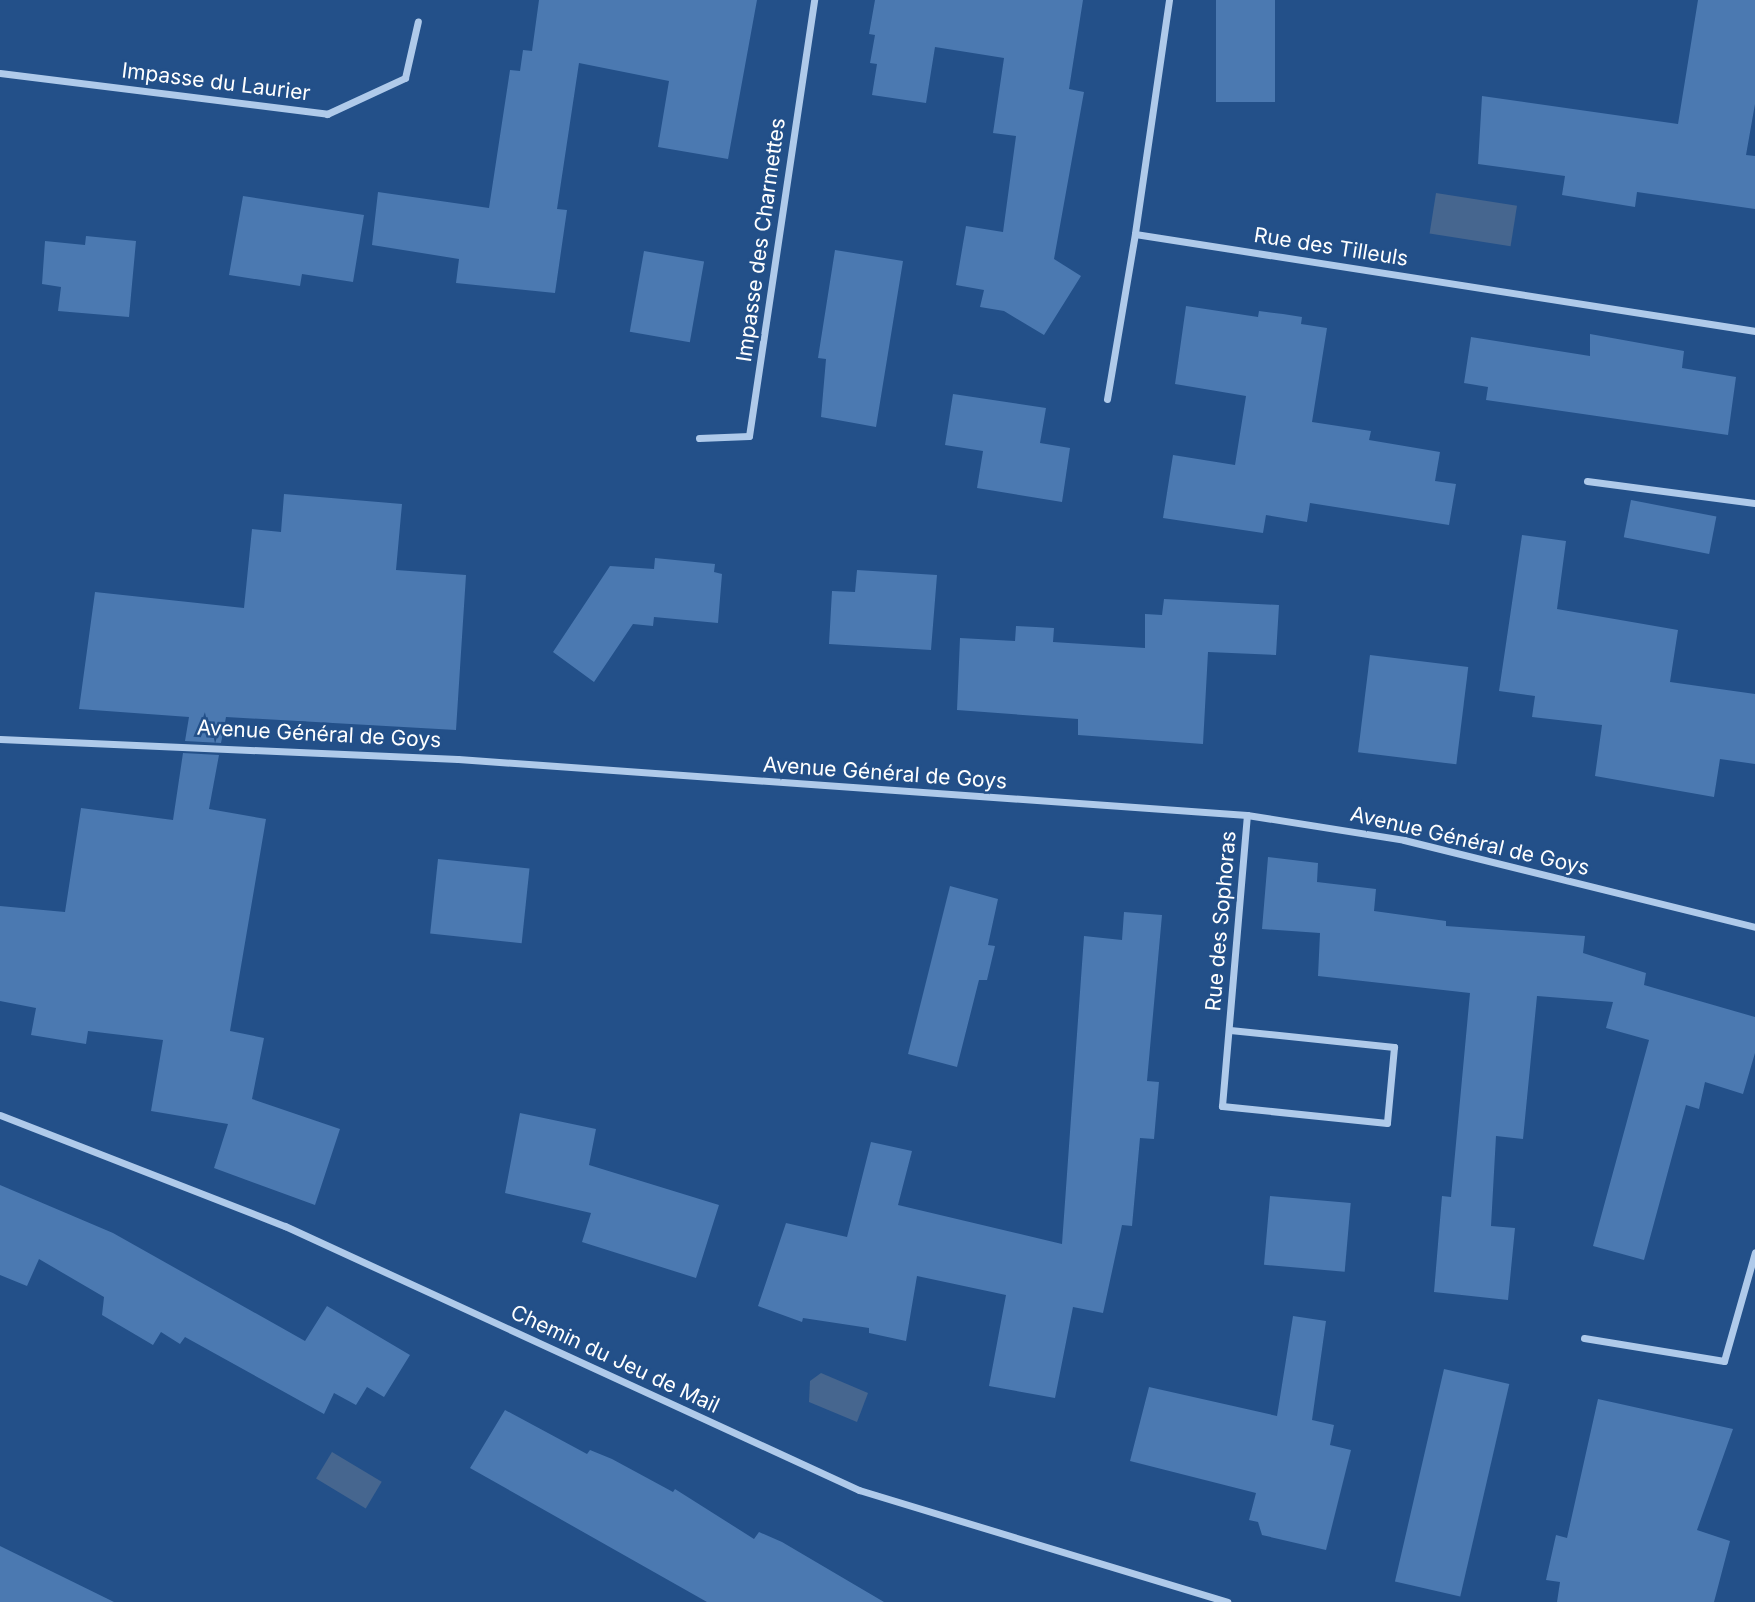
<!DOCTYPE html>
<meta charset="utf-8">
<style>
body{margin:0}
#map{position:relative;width:1755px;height:1602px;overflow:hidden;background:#235089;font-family:Inter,sans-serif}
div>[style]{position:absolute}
.water>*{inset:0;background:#46668f;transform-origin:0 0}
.building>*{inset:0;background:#4b79b1;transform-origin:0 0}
.minor>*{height:7px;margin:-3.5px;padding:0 3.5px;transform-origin:3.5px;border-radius:3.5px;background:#afcaea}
span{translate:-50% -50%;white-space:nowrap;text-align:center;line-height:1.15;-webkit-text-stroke:5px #235089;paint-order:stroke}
.street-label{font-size:21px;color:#fff}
</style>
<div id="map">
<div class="water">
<i style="left:1436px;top:193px;width:82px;height:41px;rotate:9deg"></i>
<i style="clip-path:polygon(821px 1373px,868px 1393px,857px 1422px,809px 1402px,810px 1381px)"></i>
<i style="left:332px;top:1452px;width:58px;height:31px;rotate:31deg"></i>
</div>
<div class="building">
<i style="clip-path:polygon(539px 0,757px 0,728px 159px,658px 147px,669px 81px,579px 63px,557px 209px,567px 210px,555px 293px,456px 283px,459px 259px,372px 245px,378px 192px,489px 208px,510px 70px,520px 71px,523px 50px,532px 51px)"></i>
<i style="clip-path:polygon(875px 0,1083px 0,1069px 89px,1084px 92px,1054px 259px,1081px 276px,1044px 335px,1004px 311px,980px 307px,984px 290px,956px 285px,966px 226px,1003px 232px,1016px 136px,993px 133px,1004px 58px,935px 47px,926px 103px,872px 95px,877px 64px,870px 63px,875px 35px,869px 34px)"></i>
<i style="left:1216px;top:0;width:59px;height:102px"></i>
<i style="clip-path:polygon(1698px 0,1755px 0,1755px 104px,1746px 155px,1755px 156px,1755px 209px,1637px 192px,1635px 207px,1562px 195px,1565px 176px,1478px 164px,1482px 96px,1678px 124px)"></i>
<i style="clip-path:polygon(243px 196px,364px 215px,353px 282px,302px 274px,300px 286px,229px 275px)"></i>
<i style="clip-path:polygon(86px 236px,136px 241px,129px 317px,58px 311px,61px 287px,42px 284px,45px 241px,85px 245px)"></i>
<i style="clip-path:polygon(835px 250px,903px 261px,876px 427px,821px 417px,826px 359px,818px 358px)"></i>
<i style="left:644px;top:251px;width:61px;height:82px;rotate:10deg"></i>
<i style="clip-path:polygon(1186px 306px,1258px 317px,1259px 311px,1283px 314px,1302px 317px,1301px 324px,1327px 328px,1312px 422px,1371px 431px,1369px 440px,1440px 452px,1435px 481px,1456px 484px,1449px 525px,1310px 503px,1307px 522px,1266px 515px,1263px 533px,1163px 518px,1173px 455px,1235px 465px,1246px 396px,1175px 384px)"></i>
<i style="clip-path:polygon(1590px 334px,1684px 351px,1682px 368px,1736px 377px,1728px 435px,1486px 400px,1488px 387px,1464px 383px,1471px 337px,1590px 356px)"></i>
<i style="clip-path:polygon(953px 394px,1046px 408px,1040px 443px,1070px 448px,1062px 502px,977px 488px,983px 451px,945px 445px)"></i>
<i style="clip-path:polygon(284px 494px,402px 504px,396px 570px,466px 575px,456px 730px,226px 717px,221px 743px,185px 741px,189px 717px,79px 709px,95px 592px,244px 608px,252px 529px,281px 532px)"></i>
<i style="left:1631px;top:500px;width:87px;height:38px;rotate:11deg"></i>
<i style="clip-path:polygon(1522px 535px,1566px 541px,1557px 609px,1678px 630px,1670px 682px,1755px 694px,1755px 764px,1720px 759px,1714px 797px,1595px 776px,1602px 725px,1532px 717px,1535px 696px,1499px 691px)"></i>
<i style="clip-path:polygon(655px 558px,715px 564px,714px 572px,722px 574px,718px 623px,654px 617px,653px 626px,633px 624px,594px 682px,553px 652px,610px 566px,654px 569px)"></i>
<i style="clip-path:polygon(857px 570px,937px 575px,931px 650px,829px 644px,832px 591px,855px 592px)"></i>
<i style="clip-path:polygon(1164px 599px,1279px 605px,1276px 655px,1208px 652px,1203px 744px,1078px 735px,1078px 719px,957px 710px,960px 638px,1015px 641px,1016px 626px,1036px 627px,1054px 628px,1053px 642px,1145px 648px,1145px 614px,1162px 615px)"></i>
<i style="left:1370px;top:655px;width:99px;height:98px;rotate:7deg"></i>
<i style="clip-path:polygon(183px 753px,219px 755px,209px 809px,266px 819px,230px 1031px,264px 1038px,252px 1099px,340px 1129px,315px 1205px,214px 1168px,228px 1124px,151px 1111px,163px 1040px,88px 1031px,86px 1044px,31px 1035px,36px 1008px,0 1001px,0 906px,65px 912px,81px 808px,173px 820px)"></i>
<i style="clip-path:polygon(1268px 857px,1318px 863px,1317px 882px,1376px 889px,1374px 911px,1446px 921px,1446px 926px,1585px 936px,1583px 953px,1646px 973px,1644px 985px,1755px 1017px,1755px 1053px,1743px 1094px,1705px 1082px,1699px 1109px,1686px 1105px,1644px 1260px,1593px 1246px,1649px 1040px,1606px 1028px,1613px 1002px,1537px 996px,1523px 1139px,1496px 1136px,1491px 1226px,1515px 1228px,1508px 1300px,1434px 1292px,1442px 1196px,1451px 1197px,1470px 993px,1318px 976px,1320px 933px,1262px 929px)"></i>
<i style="left:438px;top:859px;width:92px;height:75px;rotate:6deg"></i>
<i style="clip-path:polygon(950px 886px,998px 899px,988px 945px,995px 946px,987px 980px,979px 980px,957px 1067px,908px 1054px)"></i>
<i style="clip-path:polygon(1124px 912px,1162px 915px,1147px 1081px,1159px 1082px,1154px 1139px,1140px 1138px,1132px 1226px,1122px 1225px,1103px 1313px,1073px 1307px,1055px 1398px,989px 1386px,1006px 1295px,917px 1276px,906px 1341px,869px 1333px,869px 1328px,803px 1318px,802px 1322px,758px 1306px,786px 1223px,847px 1237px,871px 1142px,912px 1151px,898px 1205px,1062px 1244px,1084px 936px,1122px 940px)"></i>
<i style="clip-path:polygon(520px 1113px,596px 1129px,589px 1165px,719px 1205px,696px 1278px,582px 1242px,591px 1213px,505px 1193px)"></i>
<i style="clip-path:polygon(0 1185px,113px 1233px,305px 1341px,327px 1306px,410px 1355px,384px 1397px,367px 1387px,356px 1405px,334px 1393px,324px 1414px,185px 1337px,180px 1344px,161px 1332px,153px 1345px,102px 1315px,104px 1297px,39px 1259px,27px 1286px,0 1275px)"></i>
<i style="left:1270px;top:1196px;width:81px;height:69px;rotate:5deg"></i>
<i style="clip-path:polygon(1293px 1316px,1326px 1321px,1312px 1420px,1334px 1425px,1330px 1445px,1351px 1450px,1326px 1550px,1262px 1535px,1258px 1522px,1249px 1520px,1256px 1493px,1130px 1461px,1149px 1387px,1277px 1416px)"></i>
<i style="left:1444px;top:1369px;width:67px;height:218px;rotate:13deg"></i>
<i style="clip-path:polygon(1598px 1399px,1733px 1429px,1697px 1530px,1730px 1541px,1714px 1602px,1557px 1602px,1560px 1582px,1546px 1580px,1556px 1535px,1567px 1538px)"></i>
<i style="clip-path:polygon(505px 1410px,587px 1454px,590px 1450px,612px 1459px,673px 1492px,675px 1489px,754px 1539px,759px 1532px,782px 1542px,884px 1602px,707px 1602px,470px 1468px)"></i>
<i style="clip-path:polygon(0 1546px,114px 1602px,0 1602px)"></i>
</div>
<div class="minor">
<i style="left:1169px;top:0;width:236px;rotate:98.3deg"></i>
<i style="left:1135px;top:234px;width:628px;rotate:8.89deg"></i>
<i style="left:0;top:73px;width:330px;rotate:7.1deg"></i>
<i style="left:327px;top:114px;width:86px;rotate:-24.8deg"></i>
<i style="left:405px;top:78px;width:58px;rotate:-77.2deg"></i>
<i style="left:1107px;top:399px;width:167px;rotate:-80.4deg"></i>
<i style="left:699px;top:438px;width:50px;rotate:-2.3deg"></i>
<i style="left:749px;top:436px;width:441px;rotate:-81.5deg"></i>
<i style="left:1587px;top:481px;width:169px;rotate:7.5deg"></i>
<i style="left:0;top:739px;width:458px;rotate:2.5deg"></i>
<i style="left:458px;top:759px;width:791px;rotate:4.06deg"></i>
<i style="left:1247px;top:815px;width:159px;rotate:9deg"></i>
<i style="left:1404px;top:840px;width:362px;rotate:13.9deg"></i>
<i style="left:1230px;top:1030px;width:165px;rotate:5.9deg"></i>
<i style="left:1394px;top:1047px;width:76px;rotate:95.3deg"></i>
<i style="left:1387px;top:1123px;width:166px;rotate:-174.1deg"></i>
<i style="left:1222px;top:1106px;width:292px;rotate:-85.1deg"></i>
<i style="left:0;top:1115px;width:306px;rotate:21.3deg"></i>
<i style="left:285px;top:1226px;width:632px;rotate:24.7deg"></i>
<i style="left:859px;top:1490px;width:385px;rotate:16.9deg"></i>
<i style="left:1584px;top:1338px;width:142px;rotate:9.3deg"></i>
<i style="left:1724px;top:1361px;width:113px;rotate:-74.1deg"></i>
</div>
<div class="street-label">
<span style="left:216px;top:82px;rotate:7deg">Impasse du Laurier</span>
<span style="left:761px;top:240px;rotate:-82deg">Impasse des Charmettes</span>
<span style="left:1331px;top:247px;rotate:9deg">Rue des Tilleuls</span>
<span style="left:319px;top:734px;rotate:3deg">Avenue Général de Goys</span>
<span style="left:885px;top:773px;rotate:4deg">Avenue Général de Goys</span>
<span style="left:1470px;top:841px;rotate:13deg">Avenue Général de Goys</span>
<span style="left:1221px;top:921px;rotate:-85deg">Rue des Sophoras</span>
<span style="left:615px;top:1359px;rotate:25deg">Chemin du Jeu de Mail</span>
</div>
</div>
